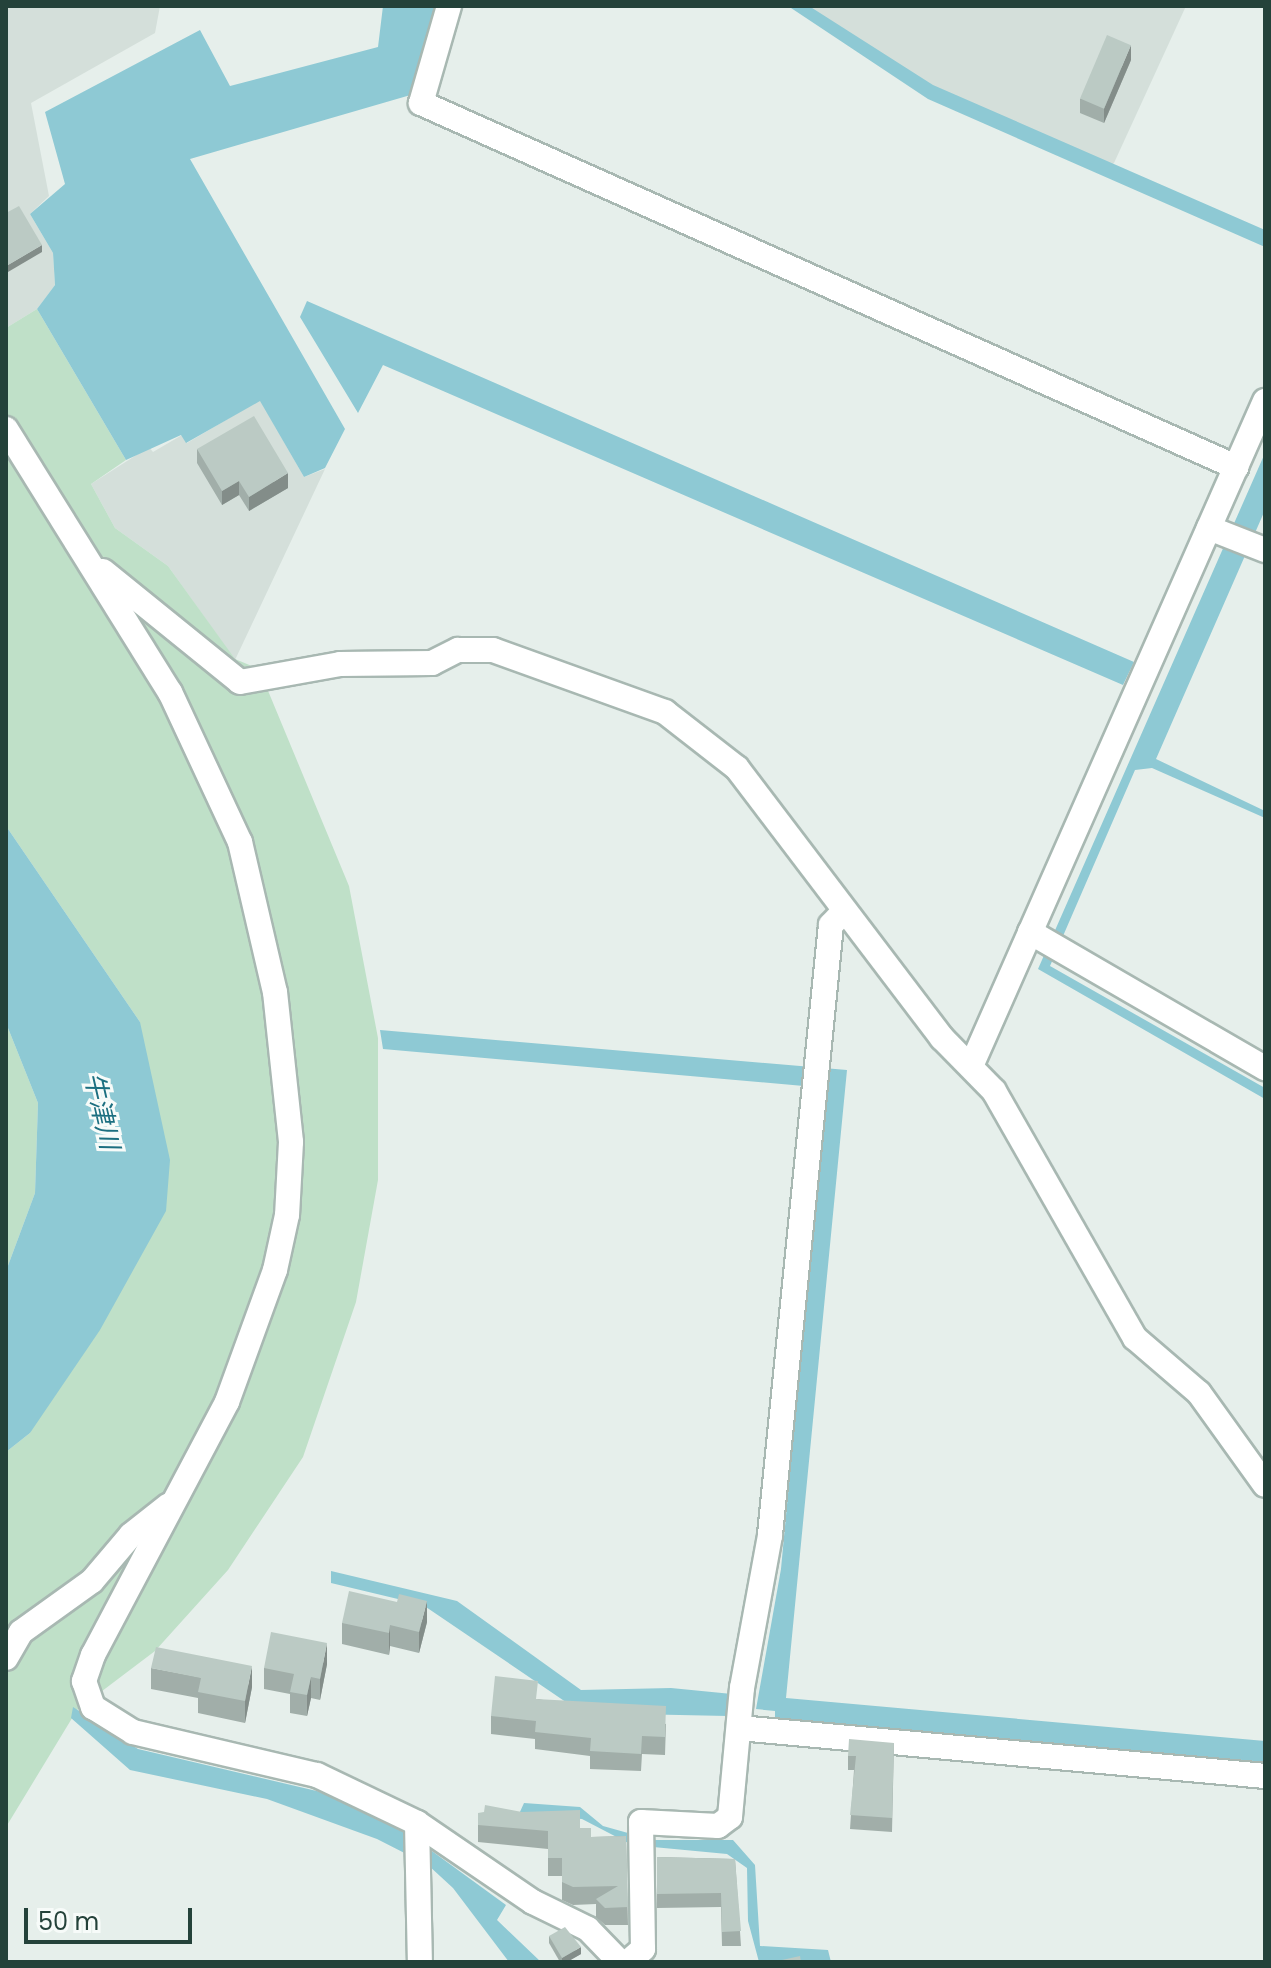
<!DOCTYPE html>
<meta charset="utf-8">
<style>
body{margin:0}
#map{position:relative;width:1271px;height:1968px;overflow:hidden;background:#e6efeb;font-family:Poppins,"Noto Sans JP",sans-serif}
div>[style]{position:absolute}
.built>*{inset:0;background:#d4dfda}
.green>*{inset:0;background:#bfe0c8}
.water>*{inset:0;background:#8ec9d4}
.roads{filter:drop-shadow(2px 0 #a8b8b2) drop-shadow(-2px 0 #a8b8b2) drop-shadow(0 2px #a8b8b2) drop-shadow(0 -2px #a8b8b2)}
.street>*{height:24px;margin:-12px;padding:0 12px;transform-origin:12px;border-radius:12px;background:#fff}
.wall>*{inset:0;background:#a1aea9}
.shaded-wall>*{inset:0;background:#838d89}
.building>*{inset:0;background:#bbcac4;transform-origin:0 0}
span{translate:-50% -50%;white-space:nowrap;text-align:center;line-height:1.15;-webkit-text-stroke:6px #f7fbf9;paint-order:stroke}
.water-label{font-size:26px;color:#1c6f80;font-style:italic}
.frame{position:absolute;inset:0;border:8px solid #24423a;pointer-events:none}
.scale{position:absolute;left:24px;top:1908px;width:168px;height:36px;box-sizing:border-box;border:4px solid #24423a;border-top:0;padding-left:10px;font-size:24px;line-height:28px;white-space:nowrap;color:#24423a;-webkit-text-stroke:6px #f7fbf9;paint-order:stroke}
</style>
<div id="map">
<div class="built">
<i style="clip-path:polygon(6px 6px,160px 6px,155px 33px,31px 103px,49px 196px,30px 214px,53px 253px,55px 285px,37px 309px,6px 328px)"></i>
<i style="clip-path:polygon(797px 6px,1186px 6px,1114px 163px,1107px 169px,929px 89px)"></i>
<i style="clip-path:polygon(260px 400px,304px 477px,325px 469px,235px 660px,168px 566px,115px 528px,91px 484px,149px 447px,153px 452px,182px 435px,187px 443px)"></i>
</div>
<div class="green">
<i style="clip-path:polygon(37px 309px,126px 460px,91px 484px,115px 528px,168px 566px,235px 659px,259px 669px,349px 886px,378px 1038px,378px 1180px,356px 1302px,303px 1457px,228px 1570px,155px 1651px,77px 1710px,6px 1827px,6px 1452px,30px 1433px,140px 1022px,6px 826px,6px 328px)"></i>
<i style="clip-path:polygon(6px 1023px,38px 1103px,35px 1193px,6px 1271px)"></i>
</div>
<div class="water">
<i style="clip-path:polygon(383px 6px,442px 6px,414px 94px,190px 159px,345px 429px,325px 468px,304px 477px,260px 401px,186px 443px,181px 435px,126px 460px,37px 309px,55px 285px,53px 253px,30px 214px,65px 184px,45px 112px,200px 30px,230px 86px,378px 47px)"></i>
<i style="clip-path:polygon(788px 6px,809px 6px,933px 85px,1265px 230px,1265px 247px,928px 99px)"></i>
<i style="clip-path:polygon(307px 301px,1134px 662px,1123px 685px,383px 365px,358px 413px,300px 317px)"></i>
<i style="clip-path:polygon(1265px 453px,1265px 510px,1156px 759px,1265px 811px,1265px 818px,1152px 768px,1135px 770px,1050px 966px,1265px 1088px,1265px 1099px,1038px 969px)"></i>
<i style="clip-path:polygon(6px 826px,140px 1022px,170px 1160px,166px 1211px,100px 1330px,30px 1433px,6px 1452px,6px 1271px,35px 1193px,38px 1103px,6px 1023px)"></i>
<i style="clip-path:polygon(380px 1030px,847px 1070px,786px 1698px,1265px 1741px,1265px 1762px,775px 1719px,775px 1711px,756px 1709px,781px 1569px,826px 1088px,383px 1049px)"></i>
<i style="clip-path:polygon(331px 1571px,457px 1601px,581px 1690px,671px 1688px,732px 1694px,728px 1716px,582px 1713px,423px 1605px,331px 1583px)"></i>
<i style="clip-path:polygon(73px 1707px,138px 1749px,321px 1792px,403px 1830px,506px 1905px,497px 1920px,541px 1962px,509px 1962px,453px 1888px,428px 1865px,377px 1839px,267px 1799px,130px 1770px,71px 1718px)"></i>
<i style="clip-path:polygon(524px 1803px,580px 1807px,603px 1826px,653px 1840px,733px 1840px,755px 1865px,760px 1946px,828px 1950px,831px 1962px,759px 1962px,748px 1921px,747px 1868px,727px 1854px,632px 1845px,582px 1819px,519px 1814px)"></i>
</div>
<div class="roads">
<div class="street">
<i style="left:449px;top:6px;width:101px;rotate:106.1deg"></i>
<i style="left:421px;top:103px;width:893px;rotate:24.07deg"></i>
<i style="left:6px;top:429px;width:310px;rotate:58.1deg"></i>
<i style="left:170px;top:692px;width:166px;rotate:65deg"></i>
<i style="left:240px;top:842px;width:154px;rotate:76.9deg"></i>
<i style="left:275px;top:992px;width:151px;rotate:83.9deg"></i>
<i style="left:291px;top:1142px;width:73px;rotate:93.1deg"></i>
<i style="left:287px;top:1215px;width:56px;rotate:102.3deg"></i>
<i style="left:275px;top:1270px;width:140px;rotate:110deg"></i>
<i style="left:227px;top:1402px;width:286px;rotate:117.9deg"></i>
<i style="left:93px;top:1655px;width:28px;rotate:109deg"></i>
<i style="left:84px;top:1681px;width:28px;rotate:71deg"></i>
<i style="left:93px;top:1707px;width:47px;rotate:32deg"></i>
<i style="left:133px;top:1732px;width:189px;rotate:13.2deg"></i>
<i style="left:317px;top:1775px;width:111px;rotate:25.6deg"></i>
<i style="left:417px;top:1823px;width:140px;rotate:34.3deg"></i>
<i style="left:533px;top:1902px;width:61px;rotate:26.1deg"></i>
<i style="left:588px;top:1929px;width:46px;rotate:45.9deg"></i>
<i style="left:1209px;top:528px;width:60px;rotate:21.4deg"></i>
<i style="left:103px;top:571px;width:176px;rotate:39deg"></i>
<i style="left:240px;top:682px;width:102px;rotate:-10.2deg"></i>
<i style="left:340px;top:664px;width:92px;rotate:-0.6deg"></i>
<i style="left:432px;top:663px;width:29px;rotate:-27deg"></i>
<i style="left:458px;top:650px;width:35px"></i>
<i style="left:493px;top:650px;width:183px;rotate:19.8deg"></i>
<i style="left:665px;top:712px;width:91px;rotate:37.9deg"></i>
<i style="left:737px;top:768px;width:339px;rotate:52.8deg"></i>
<i style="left:942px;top:1038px;width:74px;rotate:45.5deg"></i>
<i style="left:994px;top:1091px;width:284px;rotate:60.3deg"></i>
<i style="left:1135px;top:1338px;width:84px;rotate:40.7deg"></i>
<i style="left:1199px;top:1393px;width:113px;rotate:54.3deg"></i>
<i style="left:1030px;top:932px;width:272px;rotate:30.1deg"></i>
<i style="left:972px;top:1064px;width:725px;rotate:-66.16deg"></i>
<i style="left:6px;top:1658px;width:30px;rotate:-60deg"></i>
<i style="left:21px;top:1632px;width:87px;rotate:-35.7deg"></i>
<i style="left:92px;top:1581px;width:60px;rotate:-49.7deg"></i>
<i style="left:131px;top:1535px;width:48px;rotate:-38.3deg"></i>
<i style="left:739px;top:1728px;width:528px;rotate:5.21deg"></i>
<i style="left:417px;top:1823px;width:139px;rotate:88.8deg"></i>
<i style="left:628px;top:1962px;width:20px;rotate:-41deg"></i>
<i style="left:643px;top:1949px;width:127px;rotate:-90.9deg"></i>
<i style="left:641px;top:1822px;width:77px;rotate:3deg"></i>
<i style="left:718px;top:1826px;width:15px;rotate:-37deg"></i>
<i style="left:730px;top:1817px;width:130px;rotate:-84.7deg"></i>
<i style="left:742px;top:1688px;width:156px;rotate:-79.6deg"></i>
<i style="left:770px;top:1535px;width:613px;rotate:-84.29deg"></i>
<i style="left:831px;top:925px;width:19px;rotate:-47deg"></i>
</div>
</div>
<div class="wall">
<i style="clip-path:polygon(1131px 60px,1104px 123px,1080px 113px,1080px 99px)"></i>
<i style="clip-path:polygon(197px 449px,288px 488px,249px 511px,239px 495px,222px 505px,197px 463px)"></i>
<i style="clip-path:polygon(427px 1622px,419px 1653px,390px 1646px,389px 1655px,342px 1644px,342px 1623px)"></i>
<i style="clip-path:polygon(327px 1664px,320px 1700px,311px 1698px,307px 1716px,290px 1713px,290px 1694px,264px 1689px,264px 1668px)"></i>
<i style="clip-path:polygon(151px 1668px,252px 1687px,245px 1723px,198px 1713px,198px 1698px,151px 1689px)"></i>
<i style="clip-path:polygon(538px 1699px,666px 1724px,665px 1755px,642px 1754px,641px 1771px,590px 1769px,590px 1756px,535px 1749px,535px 1739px,491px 1734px,491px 1716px)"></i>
<i style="clip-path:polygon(894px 1743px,892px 1832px,850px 1829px,854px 1770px,848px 1770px,848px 1756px)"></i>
<i style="clip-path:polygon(478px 1813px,580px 1828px,591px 1837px,626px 1836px,628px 1925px,605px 1925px,596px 1917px,596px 1904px,573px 1905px,562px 1900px,562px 1876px,548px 1876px,548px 1849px,478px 1842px)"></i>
<i style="clip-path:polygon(657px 1857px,735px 1859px,741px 1946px,722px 1946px,721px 1907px,657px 1908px)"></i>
<i style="clip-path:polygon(549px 1936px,581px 1954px,567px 1962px,560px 1962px,549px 1943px)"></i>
</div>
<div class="shaded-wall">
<i style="clip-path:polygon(1131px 45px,1131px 60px,1104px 123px,1104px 109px)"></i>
<i style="clip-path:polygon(42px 245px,42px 252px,8px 272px,8px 265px)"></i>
<i style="clip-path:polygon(288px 473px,288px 488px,249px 511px,249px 497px)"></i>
<i style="clip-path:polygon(239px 481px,239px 495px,222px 505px,222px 491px)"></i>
<i style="clip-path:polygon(427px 1601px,427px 1622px,419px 1653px,419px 1632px)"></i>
<i style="clip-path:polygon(390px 1625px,390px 1646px,389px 1655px,389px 1633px)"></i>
<i style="clip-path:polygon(327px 1643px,327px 1664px,320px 1700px,320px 1679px)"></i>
<i style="clip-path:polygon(252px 1666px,252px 1687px,245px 1723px,245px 1701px)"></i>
<i style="clip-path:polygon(311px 1677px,311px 1698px,307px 1716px,307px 1695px)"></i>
<i style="clip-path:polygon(581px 1947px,581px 1954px,567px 1962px,562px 1962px,562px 1958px)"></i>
</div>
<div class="building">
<i style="left:1107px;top:35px;width:26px;height:69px;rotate:23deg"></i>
<i style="clip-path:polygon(19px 206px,42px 245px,8px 265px,6px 262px,6px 213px)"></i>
<i style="clip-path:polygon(254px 416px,288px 473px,249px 497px,239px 481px,222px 491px,197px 449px)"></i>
<i style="clip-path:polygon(349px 1591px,397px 1602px,399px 1594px,427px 1601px,419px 1632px,390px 1625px,389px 1633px,342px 1623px)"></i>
<i style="clip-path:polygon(271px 1632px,327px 1643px,320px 1679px,311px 1677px,307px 1695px,290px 1692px,294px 1674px,264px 1668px)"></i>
<i style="clip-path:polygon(156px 1647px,252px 1666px,245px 1701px,198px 1692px,201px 1678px,151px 1668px)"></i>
<i style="clip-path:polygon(495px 1676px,538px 1681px,536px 1699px,666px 1706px,665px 1737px,642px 1736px,641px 1754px,590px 1751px,591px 1738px,535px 1732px,536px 1721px,491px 1716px)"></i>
<i style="clip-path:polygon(849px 1739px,894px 1743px,892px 1818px,850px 1815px,856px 1756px,848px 1756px)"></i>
<i style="clip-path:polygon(485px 1805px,522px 1812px,580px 1810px,580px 1828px,591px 1828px,591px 1837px,626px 1836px,628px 1907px,605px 1908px,596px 1899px,618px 1886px,573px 1887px,562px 1882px,562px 1858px,548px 1858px,548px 1831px,478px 1825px,478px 1813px,484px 1812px)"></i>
<i style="clip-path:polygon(657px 1857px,735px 1859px,741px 1931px,722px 1932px,721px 1893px,657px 1894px)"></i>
<i style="clip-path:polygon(565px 1927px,581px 1947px,562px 1958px,549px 1936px)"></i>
<i style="clip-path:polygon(800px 1956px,801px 1962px,773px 1962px)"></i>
</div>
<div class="water-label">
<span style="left:101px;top:1111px;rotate:77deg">牛津川</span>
</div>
<div class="frame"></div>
<div class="scale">50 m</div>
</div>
